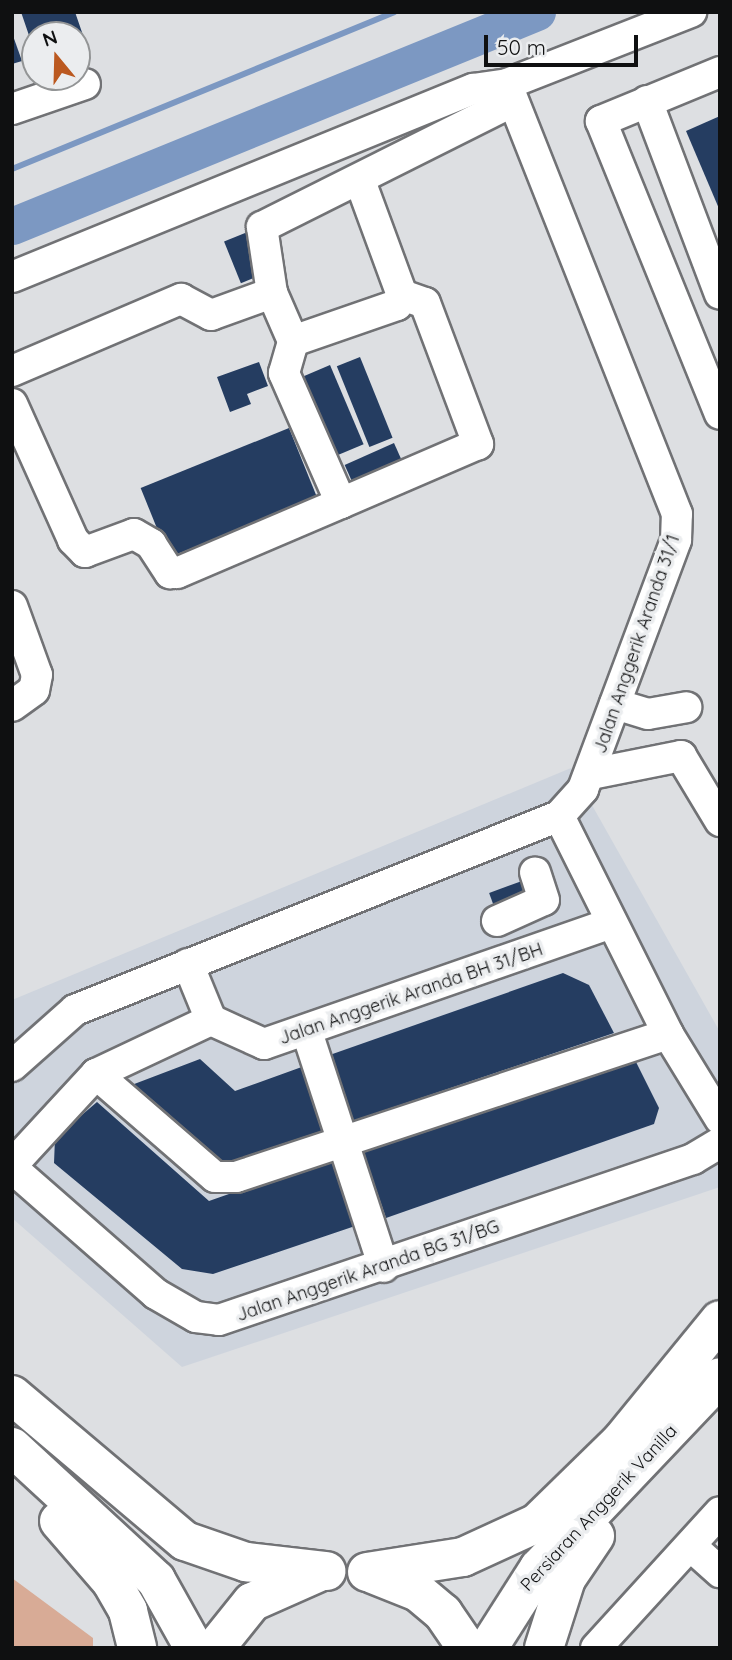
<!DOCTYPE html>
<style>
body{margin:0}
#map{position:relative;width:732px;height:1660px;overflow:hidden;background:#dddfe2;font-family:Quicksand,sans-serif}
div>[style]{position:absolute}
.built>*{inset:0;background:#ced4dd}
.green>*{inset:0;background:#d8ab96}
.stream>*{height:6px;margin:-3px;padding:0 3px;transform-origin:3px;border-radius:3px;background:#7c98c2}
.river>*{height:37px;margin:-18.5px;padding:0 18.5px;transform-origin:18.5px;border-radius:18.5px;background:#7c98c2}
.building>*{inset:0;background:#253d61;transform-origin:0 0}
.roads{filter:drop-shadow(2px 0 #717275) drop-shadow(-2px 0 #717275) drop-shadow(0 2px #717275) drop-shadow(0 -2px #717275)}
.minor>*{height:30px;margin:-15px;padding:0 15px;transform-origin:15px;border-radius:15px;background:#fff}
.major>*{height:38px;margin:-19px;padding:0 19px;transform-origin:19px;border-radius:19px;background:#fff}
span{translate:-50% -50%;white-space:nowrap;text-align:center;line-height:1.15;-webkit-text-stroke:7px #ebedef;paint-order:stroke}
.street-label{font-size:18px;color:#0f1011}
.frame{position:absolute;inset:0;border:14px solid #0f1011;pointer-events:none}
.north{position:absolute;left:21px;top:21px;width:70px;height:70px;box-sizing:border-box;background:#ebedef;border:2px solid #939596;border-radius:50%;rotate:341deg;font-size:19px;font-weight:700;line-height:28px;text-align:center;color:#0f1011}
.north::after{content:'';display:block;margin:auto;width:24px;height:32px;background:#bb5920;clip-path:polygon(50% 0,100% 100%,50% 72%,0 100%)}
.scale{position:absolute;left:484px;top:35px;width:154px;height:32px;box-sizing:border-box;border:4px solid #0f1011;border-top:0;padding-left:9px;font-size:21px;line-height:24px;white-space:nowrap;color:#0f1011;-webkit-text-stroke:5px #ebedef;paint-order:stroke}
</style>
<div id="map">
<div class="built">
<i style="clip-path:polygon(571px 768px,720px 1032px,720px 1187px,182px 1367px,12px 1218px,12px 1000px)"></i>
</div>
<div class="green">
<i style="clip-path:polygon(12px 1578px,93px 1638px,93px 1648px,12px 1648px)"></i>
</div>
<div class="stream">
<i style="left:12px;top:169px;width:413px;rotate:-22.3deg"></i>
</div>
<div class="river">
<i style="left:12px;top:226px;width:567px;rotate:-22.18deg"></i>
</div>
<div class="building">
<i style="clip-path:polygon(21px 12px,75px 12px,85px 41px,77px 44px,77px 35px,35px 35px,35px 53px)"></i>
<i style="clip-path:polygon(12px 33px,22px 61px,12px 64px)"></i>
<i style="clip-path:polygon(720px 116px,720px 211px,686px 131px)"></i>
<i style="left:250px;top:231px;width:45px;height:28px;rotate:68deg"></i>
<i style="left:360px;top:357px;width:87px;height:25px;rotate:68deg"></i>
<i style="clip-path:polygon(259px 362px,268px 386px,247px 394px,251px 404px,230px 412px,217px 377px)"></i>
<i style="left:330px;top:365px;width:86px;height:35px;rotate:67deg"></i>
<i style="left:289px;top:428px;width:75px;height:160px;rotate:68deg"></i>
<i style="left:394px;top:443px;width:20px;height:54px;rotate:66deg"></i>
<i style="left:522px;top:881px;width:20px;height:35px;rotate:70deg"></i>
<i style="clip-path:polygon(563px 973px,589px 985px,614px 1033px,347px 1123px,324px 1057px)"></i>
<i style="clip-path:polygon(634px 1058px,659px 1108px,654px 1124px,386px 1218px,363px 1151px)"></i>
<i style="clip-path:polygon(200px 1059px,235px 1091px,310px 1064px,333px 1130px,237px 1163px,204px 1157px,129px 1086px)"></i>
<i style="clip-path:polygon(97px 1102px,209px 1201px,338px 1156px,361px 1224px,213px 1274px,182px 1269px,54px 1163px,55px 1138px)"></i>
</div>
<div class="roads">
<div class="minor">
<i style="left:720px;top:72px;width:129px;rotate:157.6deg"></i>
<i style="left:601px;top:121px;width:316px;rotate:67.9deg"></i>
<i style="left:647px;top:101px;width:206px;rotate:69.3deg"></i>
<i style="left:12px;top:109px;width:77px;rotate:-18.9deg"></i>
<i style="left:12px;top:277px;width:498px;rotate:-22.2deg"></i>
<i style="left:473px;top:89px;width:34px;rotate:-8deg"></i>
<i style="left:402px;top:295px;width:24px;rotate:19deg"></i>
<i style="left:425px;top:303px;width:151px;rotate:69.4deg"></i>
<i style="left:478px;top:444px;width:149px;rotate:156.7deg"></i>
<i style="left:341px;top:503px;width:142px;rotate:-113.7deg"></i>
<i style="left:284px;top:373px;width:33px;rotate:-74deg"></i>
<i style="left:293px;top:341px;width:52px;rotate:-113.6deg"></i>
<i style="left:272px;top:293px;width:67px;rotate:-98.6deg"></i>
<i style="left:262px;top:227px;width:280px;rotate:-26.6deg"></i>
<i style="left:293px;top:341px;width:110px;rotate:-19.1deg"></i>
<i style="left:397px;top:305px;width:11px;rotate:-63deg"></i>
<i style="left:402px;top:295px;width:121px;rotate:-110.2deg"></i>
<i style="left:12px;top:371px;width:184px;rotate:-23.1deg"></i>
<i style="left:181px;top:299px;width:34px;rotate:28deg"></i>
<i style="left:211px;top:315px;width:65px;rotate:-19.8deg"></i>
<i style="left:12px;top:404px;width:149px;rotate:65.8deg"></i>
<i style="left:73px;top:540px;width:17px;rotate:45deg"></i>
<i style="left:85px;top:552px;width:52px;rotate:-20.2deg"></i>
<i style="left:134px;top:534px;width:20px;rotate:30deg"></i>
<i style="left:151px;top:544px;width:35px;rotate:57deg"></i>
<i style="left:170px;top:573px;width:7px"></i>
<i style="left:177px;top:573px;width:178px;rotate:-23.1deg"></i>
<i style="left:12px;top:606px;width:73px;rotate:70.1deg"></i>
<i style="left:37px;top:675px;width:15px;rotate:101deg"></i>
<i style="left:34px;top:690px;width:27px;rotate:144deg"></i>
<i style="left:615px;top:704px;width:34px;rotate:17deg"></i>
<i style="left:648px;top:714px;width:39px;rotate:-10deg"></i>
<i style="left:591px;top:774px;width:92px;rotate:-11.3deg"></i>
<i style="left:681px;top:756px;width:76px;rotate:59deg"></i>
<i style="left:559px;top:816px;width:244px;rotate:63.4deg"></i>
<i style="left:668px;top:1034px;width:100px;rotate:58.5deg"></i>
<i style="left:497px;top:921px;width:51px;rotate:-24.1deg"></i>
<i style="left:544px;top:900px;width:29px;rotate:-108deg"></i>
<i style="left:188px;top:964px;width:61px;rotate:67.7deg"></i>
<i style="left:307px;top:1032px;width:247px;rotate:71.9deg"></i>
<i style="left:12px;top:1066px;width:84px;rotate:-41.6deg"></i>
<i style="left:75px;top:1010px;width:521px;rotate:-21.84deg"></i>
<i style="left:559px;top:816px;width:36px;rotate:-48deg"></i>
<i style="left:583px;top:789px;width:266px;rotate:-69.5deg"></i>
<i style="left:676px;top:540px;width:26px;rotate:-88deg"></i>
<i style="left:677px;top:514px;width:462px;rotate:-111.6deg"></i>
<i style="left:507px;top:84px;width:198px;rotate:-21.4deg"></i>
<i style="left:96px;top:1074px;width:157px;rotate:40.9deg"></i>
<i style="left:215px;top:1177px;width:21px"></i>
<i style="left:236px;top:1177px;width:455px;rotate:-18.3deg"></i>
<i style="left:12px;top:1165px;width:124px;rotate:-47.3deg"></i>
<i style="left:96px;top:1074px;width:127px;rotate:-25.2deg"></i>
<i style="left:211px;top:1020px;width:58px;rotate:24.4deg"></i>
<i style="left:264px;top:1044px;width:367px;rotate:-19.2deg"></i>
<i style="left:12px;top:1168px;width:191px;rotate:41.2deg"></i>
<i style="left:156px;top:1294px;width:46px;rotate:29.9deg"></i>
<i style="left:196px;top:1317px;width:23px;rotate:7deg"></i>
<i style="left:219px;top:1320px;width:501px;rotate:-18.76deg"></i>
<i style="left:693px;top:1159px;width:31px;rotate:-31deg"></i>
<i style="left:692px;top:1547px;width:38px;rotate:42deg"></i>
<i style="left:596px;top:1648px;width:184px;rotate:-47.6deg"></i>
</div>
<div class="major">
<i style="left:12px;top:1395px;width:226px;rotate:40.2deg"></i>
<i style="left:185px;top:1541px;width:65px;rotate:19deg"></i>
<i style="left:246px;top:1562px;width:81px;rotate:6.4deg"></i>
<i style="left:12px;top:1447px;width:196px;rotate:42.7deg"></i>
<i style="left:156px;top:1580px;width:78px;rotate:60.8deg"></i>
<i style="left:59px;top:1521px;width:79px;rotate:49.1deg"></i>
<i style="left:111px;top:1581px;width:34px;rotate:60deg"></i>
<i style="left:128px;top:1611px;width:38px;rotate:76deg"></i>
<i style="left:367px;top:1572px;width:97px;rotate:-8.9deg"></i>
<i style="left:463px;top:1557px;width:81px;rotate:-24.7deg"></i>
<i style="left:537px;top:1523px;width:117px;rotate:-44.3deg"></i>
<i style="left:621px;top:1441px;width:156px;rotate:-50.7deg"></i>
<i style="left:373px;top:1574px;width:48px;rotate:21.8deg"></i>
<i style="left:418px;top:1592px;width:33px;rotate:40deg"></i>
<i style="left:443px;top:1613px;width:42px;rotate:55.6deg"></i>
<i style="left:215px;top:1648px;width:59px;rotate:-51.2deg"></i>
<i style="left:252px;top:1602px;width:71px;rotate:-24deg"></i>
<i style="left:488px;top:1648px;width:95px;rotate:-57.5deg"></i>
<i style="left:539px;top:1568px;width:263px;rotate:-46.5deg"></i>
<i style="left:544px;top:1648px;width:72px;rotate:-72.3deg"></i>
<i style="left:566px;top:1579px;width:52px;rotate:-56deg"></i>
</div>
</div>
<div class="street-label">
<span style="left:637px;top:644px;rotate:-71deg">Jalan Anggerik Aranda 31/1</span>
<span style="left:411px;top:994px;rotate:-19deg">Jalan Anggerik Aranda BH 31/BH</span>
<span style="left:368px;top:1271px;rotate:-19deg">Jalan Anggerik Aranda BG 31/BG</span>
<span style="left:599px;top:1508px;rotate:-47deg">Persiaran Anggerik Vanilla</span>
</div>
<div class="frame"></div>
<div class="north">N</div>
<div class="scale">50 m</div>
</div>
